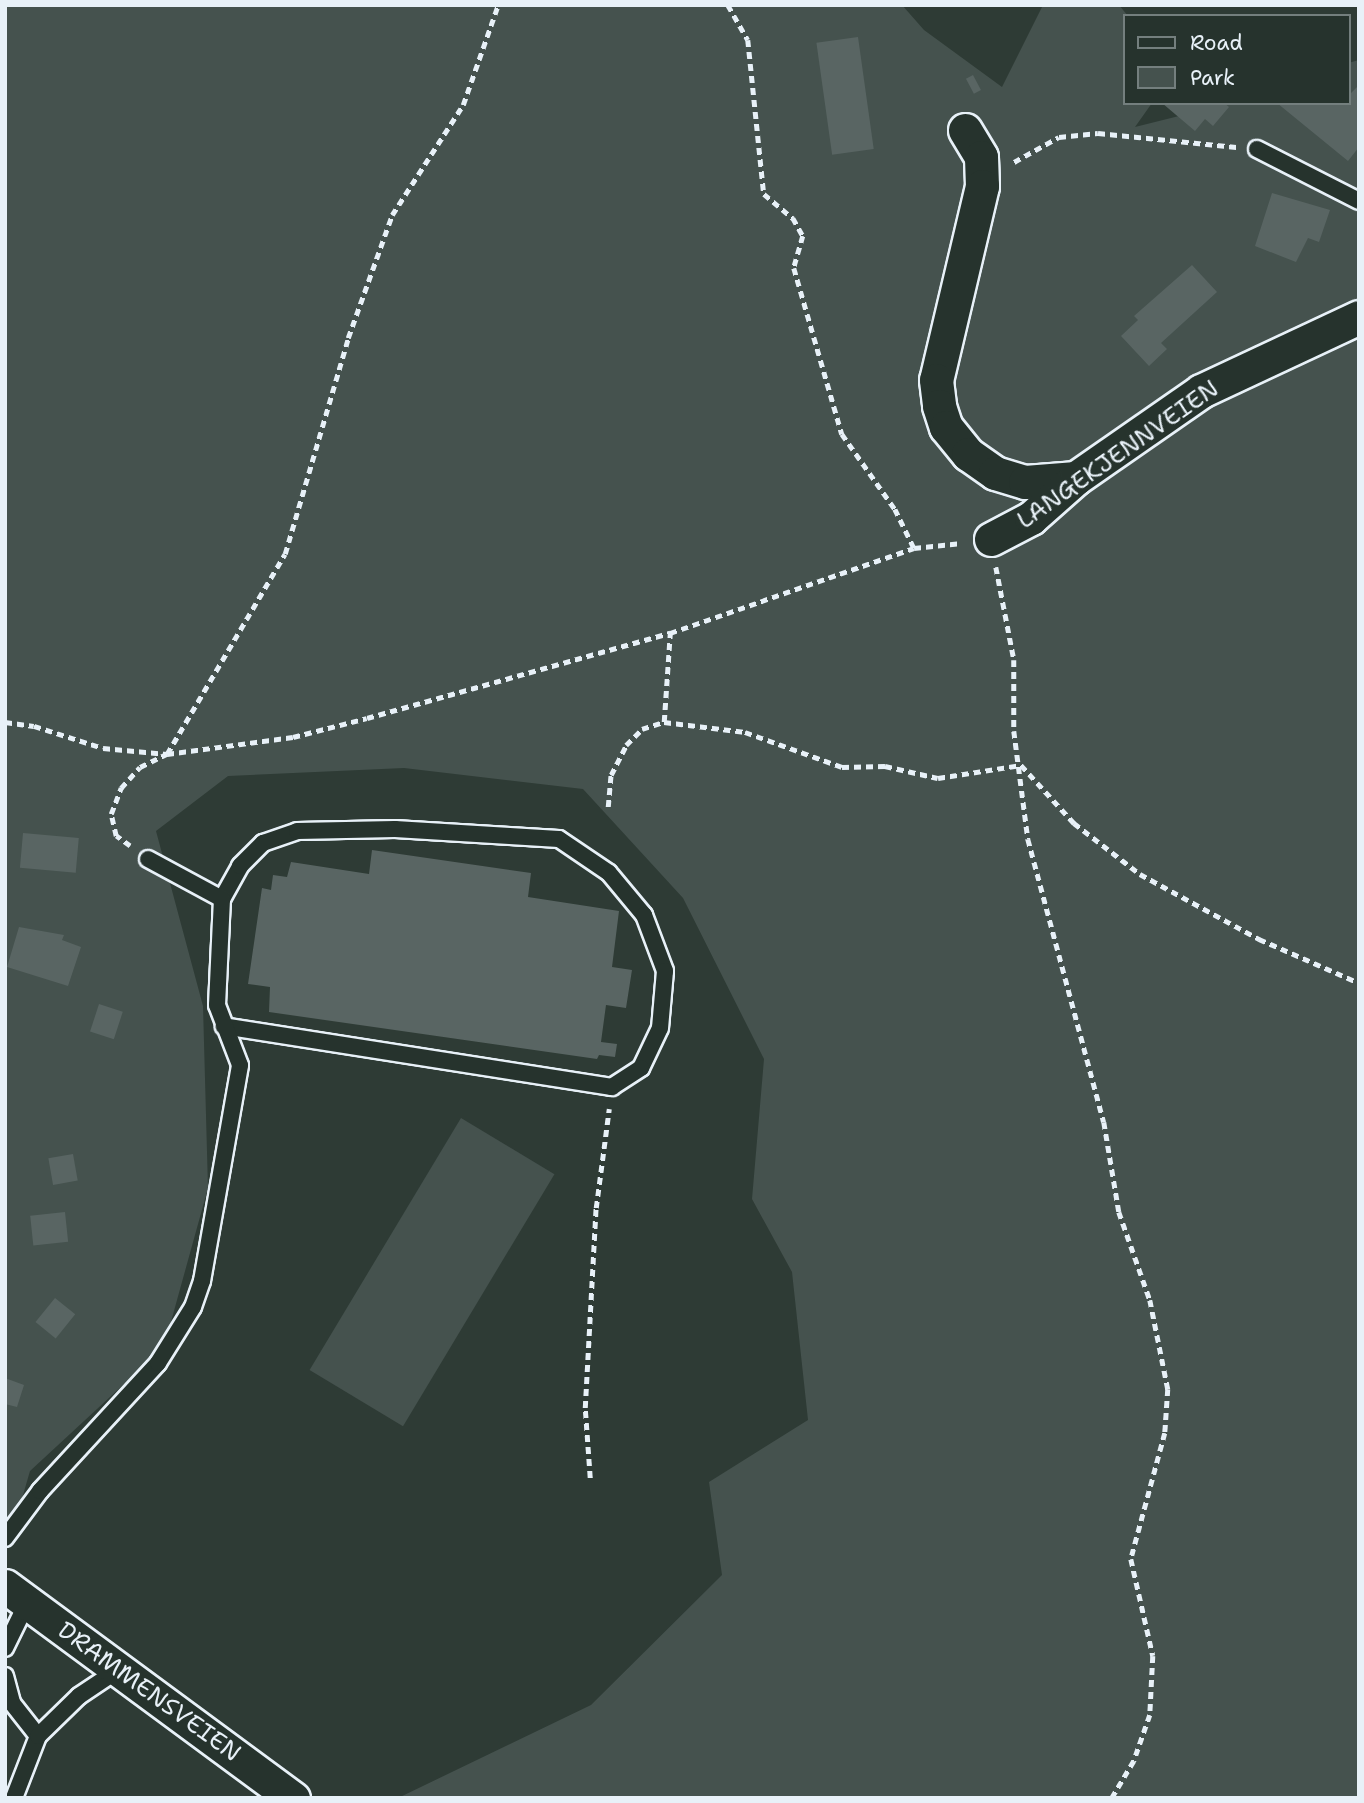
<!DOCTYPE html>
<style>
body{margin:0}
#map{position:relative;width:1364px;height:1803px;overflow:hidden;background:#2e3b35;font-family:"Shantell Sans",sans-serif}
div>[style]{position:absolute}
.green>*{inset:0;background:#45524e;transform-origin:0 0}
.building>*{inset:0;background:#596563;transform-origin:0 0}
.path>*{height:4.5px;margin-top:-2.25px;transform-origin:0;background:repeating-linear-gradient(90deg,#e8f1f8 0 7px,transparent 0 12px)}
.roads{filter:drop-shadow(2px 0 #e8f1f8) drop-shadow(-2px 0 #e8f1f8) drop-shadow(0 2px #e8f1f8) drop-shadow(0 -2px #e8f1f8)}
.lane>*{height:16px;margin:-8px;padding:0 8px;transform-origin:8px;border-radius:8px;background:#26332d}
.street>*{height:33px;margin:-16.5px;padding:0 16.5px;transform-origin:16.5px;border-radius:16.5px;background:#26332d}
span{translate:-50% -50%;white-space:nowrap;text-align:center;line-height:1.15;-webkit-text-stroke:5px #26332d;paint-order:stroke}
.street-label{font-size:24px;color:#e8f1f8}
.frame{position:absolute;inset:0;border:7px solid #e8f1f8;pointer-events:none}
.legend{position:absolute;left:1123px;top:14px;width:228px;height:91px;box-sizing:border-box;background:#26332d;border:2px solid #747f7e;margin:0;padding:9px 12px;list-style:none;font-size:21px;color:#e8f1f8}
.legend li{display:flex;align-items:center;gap:14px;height:35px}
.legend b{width:35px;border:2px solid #747f7e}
</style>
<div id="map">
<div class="green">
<i style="clip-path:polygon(5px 5px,902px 5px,924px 30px,1002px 87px,1043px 5px,1119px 5px,1128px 16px,1124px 103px,1152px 103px,1135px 127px,1231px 103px,1348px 103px,1348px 63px,1359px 60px,1359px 1798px,398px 1798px,591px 1705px,722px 1575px,709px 1482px,808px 1420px,792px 1272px,752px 1199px,764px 1059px,683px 898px,583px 789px,404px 768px,228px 776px,156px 831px,203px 1006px,208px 1188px,164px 1347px,30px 1471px,5px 1557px)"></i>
<i style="left:461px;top:1118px;width:109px;height:294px;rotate:31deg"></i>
</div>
<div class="building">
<i style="left:858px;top:37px;width:113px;height:42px;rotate:82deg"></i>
<i style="left:973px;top:75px;width:17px;height:8px;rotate:62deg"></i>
<i style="clip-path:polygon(1359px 85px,1359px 147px,1348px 161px,1277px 103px,1348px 103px,1348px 96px)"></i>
<i style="clip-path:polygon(1162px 103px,1224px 103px,1229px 107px,1213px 126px,1205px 119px,1195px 131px)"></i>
<i style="clip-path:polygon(1272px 193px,1330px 210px,1319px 242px,1308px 238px,1296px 262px,1255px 246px)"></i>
<i style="clip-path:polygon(1192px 265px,1217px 292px,1161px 343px,1167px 349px,1149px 366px,1121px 336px,1138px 320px,1134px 316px)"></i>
<i style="left:23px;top:833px;width:56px;height:35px;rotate:5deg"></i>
<i style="clip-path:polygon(372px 850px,531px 873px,528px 897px,619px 911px,612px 967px,632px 970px,626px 1008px,606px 1005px,601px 1042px,617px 1044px,615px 1057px,599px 1055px,597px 1059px,269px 1012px,270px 987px,248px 984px,262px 888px,271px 890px,273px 875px,287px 877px,291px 862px,369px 874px)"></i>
<i style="clip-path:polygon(19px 927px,64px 935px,62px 940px,81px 947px,68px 986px,7px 967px)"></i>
<i style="left:99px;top:1004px;width:25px;height:29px;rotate:18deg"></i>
<i style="left:73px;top:1154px;width:27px;height:25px;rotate:80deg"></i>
<i style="left:65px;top:1212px;width:30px;height:35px;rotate:84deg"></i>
<i style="left:55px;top:1298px;width:26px;height:31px;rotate:39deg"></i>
<i style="clip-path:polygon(5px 1378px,24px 1385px,17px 1407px,5px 1404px)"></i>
</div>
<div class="path">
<i style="left:728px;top:5px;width:40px;rotate:60.3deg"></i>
<i style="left:748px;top:40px;width:155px;rotate:84.1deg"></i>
<i style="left:764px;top:194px;width:38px;rotate:40deg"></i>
<i style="left:793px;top:218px;width:21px;rotate:61deg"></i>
<i style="left:803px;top:236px;width:33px;rotate:106deg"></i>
<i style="left:794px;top:268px;width:173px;rotate:73.9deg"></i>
<i style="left:842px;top:434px;width:92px;rotate:54.8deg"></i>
<i style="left:895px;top:509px;width:43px;rotate:64deg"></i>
<i style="left:1014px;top:162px;width:51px;rotate:-29.1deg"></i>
<i style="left:1059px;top:137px;width:39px;rotate:-6deg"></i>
<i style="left:1098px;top:133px;width:139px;rotate:5.8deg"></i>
<i style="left:996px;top:567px;width:95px;rotate:79deg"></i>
<i style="left:1014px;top:660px;width:71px;rotate:90deg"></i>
<i style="left:1014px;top:731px;width:109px;rotate:82.6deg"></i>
<i style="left:1028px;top:839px;width:293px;rotate:75deg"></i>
<i style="left:1104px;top:1122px;width:91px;rotate:80.5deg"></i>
<i style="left:1119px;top:1212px;width:93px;rotate:70.6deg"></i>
<i style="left:1150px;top:1300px;width:91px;rotate:78.6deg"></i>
<i style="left:1168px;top:1389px;width:44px;rotate:93.9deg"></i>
<i style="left:1165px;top:1433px;width:131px;rotate:105.1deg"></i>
<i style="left:1131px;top:1559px;width:99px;rotate:77.2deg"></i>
<i style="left:1153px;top:1656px;width:59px;rotate:92.9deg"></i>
<i style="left:1150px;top:1715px;width:49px;rotate:109.2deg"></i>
<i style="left:1134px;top:1761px;width:43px;rotate:120.7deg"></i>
<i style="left:5px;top:722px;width:29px;rotate:8deg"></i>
<i style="left:34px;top:726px;width:72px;rotate:17.7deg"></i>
<i style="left:103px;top:748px;width:64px;rotate:5.4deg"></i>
<i style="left:167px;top:754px;width:232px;rotate:-59.5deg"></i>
<i style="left:285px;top:554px;width:225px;rotate:-73.7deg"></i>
<i style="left:348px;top:338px;width:131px;rotate:-70.3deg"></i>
<i style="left:392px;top:215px;width:131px;rotate:-57.2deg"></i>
<i style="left:463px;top:105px;width:106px;rotate:-70.7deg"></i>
<i style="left:664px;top:722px;width:89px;rotate:-86.1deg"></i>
<i style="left:608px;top:807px;width:32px;rotate:-85deg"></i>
<i style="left:611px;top:775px;width:34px;rotate:-63deg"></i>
<i style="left:626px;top:745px;width:23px;rotate:-45deg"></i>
<i style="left:642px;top:729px;width:23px;rotate:-18deg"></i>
<i style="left:664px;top:722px;width:82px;rotate:7deg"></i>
<i style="left:745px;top:732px;width:103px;rotate:19.8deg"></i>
<i style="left:842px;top:767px;width:43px;rotate:-1.3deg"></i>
<i style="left:885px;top:766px;width:54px;rotate:12.8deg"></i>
<i style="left:938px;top:778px;width:84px;rotate:-8.9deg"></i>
<i style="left:1021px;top:765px;width:79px;rotate:47.6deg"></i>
<i style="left:1074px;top:823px;width:83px;rotate:37.7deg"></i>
<i style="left:1140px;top:874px;width:136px;rotate:28.6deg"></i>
<i style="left:1259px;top:939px;width:109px;rotate:23.7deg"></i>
<i style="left:130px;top:846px;width:17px;rotate:-144deg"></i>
<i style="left:116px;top:836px;width:23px;rotate:-103deg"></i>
<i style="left:111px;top:814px;width:28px;rotate:-69deg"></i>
<i style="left:121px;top:788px;width:28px;rotate:-48deg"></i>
<i style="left:140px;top:767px;width:30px;rotate:-26deg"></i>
<i style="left:167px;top:754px;width:127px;rotate:-7.7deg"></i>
<i style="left:293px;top:737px;width:76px;rotate:-14.4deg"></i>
<i style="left:367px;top:718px;width:315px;rotate:-15.7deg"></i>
<i style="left:670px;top:633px;width:258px;rotate:-19.2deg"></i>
<i style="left:914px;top:548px;width:48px;rotate:-5.9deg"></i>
<i style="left:590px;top:1478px;width:70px;rotate:-94.1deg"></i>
<i style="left:585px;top:1408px;width:200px;rotate:-86.9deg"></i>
<i style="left:596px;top:1208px;width:100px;rotate:-82.5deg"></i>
</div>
<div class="roads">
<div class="lane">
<i style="left:1257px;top:149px;width:114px;rotate:27deg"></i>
<i style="left:222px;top:899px;width:38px;rotate:-61deg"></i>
<i style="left:240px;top:866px;width:33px;rotate:-45deg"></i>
<i style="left:263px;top:843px;width:36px;rotate:-19deg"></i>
<i style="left:297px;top:831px;width:98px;rotate:-1.2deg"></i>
<i style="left:395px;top:829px;width:164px;rotate:3.5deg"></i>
<i style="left:559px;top:839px;width:60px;rotate:34.2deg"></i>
<i style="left:609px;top:873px;width:55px;rotate:50.2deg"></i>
<i style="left:644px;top:915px;width:60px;rotate:69.4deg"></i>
<i style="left:665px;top:971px;width:57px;rotate:95deg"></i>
<i style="left:660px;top:1028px;width:44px;rotate:115.4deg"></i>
<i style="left:641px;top:1068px;width:35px;rotate:147deg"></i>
<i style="left:612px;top:1087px;width:393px;rotate:-171.1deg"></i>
<i style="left:5px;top:1538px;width:59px;rotate:-53.3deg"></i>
<i style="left:40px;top:1491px;width:174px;rotate:-47.3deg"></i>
<i style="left:158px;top:1363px;width:66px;rotate:-58deg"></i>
<i style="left:193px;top:1307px;width:28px;rotate:-71deg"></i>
<i style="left:202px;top:1281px;width:219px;rotate:-80deg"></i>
<i style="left:240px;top:1065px;width:64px;rotate:-111deg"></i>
<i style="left:217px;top:1005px;width:106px;rotate:-87.3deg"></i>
<i style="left:222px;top:899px;width:84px;rotate:-151.6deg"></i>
<i style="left:5px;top:1648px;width:50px;rotate:-63.9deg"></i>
<i style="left:5px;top:1676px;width:28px;rotate:75deg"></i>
<i style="left:12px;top:1703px;width:42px;rotate:51.8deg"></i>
<i style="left:14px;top:1798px;width:66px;rotate:-68.8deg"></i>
<i style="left:38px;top:1736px;width:57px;rotate:-44.3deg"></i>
<i style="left:79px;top:1696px;width:47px;rotate:-33.7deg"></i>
</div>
<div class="street">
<i style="left:965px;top:130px;width:31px;rotate:59deg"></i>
<i style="left:981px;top:157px;width:29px;rotate:88deg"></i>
<i style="left:982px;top:186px;width:199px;rotate:103.3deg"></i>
<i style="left:936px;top:380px;width:26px;rotate:83deg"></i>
<i style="left:939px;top:406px;width:22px;rotate:72deg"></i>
<i style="left:946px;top:427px;width:35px;rotate:51deg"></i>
<i style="left:968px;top:454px;width:33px;rotate:35deg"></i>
<i style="left:995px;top:473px;width:31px;rotate:17deg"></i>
<i style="left:1025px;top:482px;width:51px;rotate:-4.5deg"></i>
<i style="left:991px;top:539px;width:45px;rotate:-27.7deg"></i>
<i style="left:1031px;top:518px;width:60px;rotate:-41.6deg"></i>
<i style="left:1076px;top:478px;width:152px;rotate:-34.8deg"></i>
<i style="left:1201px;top:391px;width:174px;rotate:-25.1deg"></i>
<i style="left:5px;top:1586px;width:358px;rotate:36.4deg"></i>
</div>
</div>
<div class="street-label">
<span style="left:1118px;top:455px;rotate:-35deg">LANGEKJENNVEIEN</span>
<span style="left:149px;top:1692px;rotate:36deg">DRAMMENSVEIEN</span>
</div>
<div class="frame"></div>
<ul class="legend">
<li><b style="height:9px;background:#26332d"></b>Road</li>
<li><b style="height:19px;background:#45524e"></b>Park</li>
</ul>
</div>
